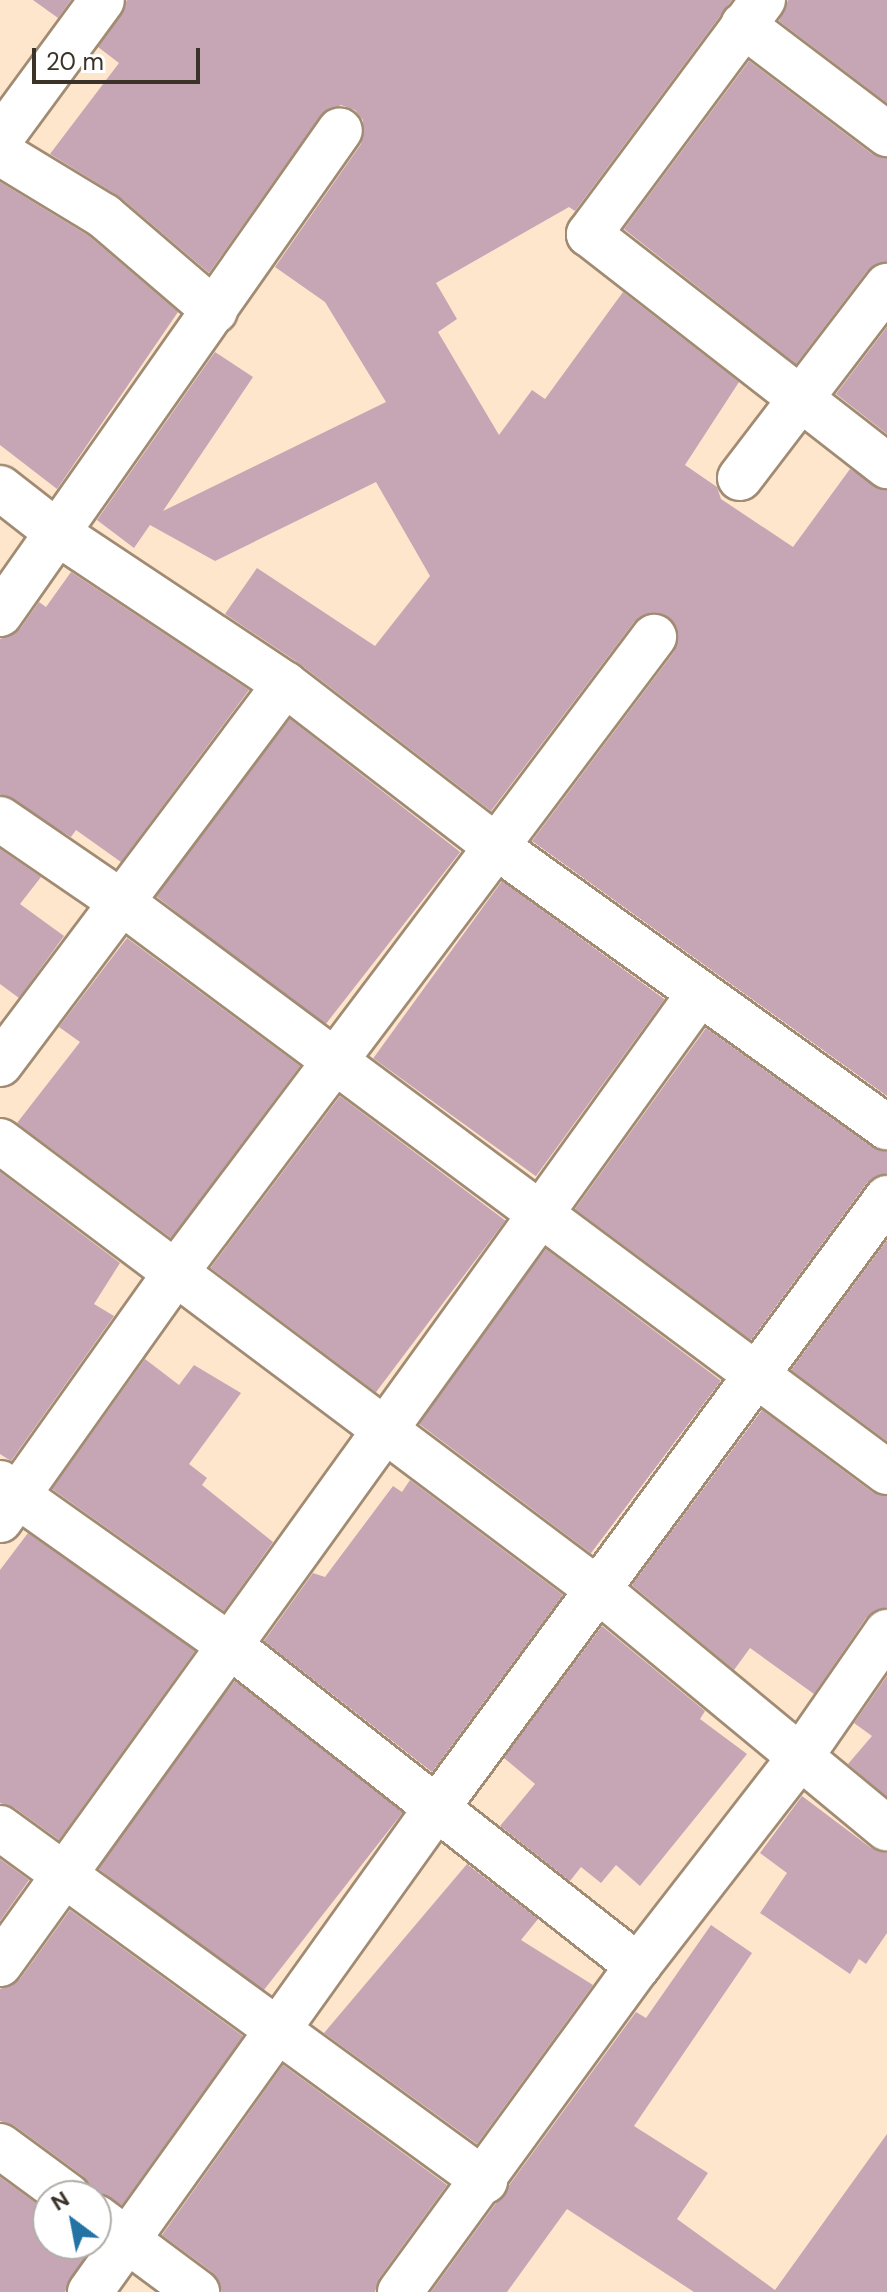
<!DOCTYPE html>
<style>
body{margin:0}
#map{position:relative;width:887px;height:2292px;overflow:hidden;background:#fee6cc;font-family:"DM Sans",sans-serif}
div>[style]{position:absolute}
.building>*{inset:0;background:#c6a6b5;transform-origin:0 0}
.roads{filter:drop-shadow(2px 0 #a18b73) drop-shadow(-2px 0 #a18b73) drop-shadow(0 2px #a18b73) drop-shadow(0 -2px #a18b73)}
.street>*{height:44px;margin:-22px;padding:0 22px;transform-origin:22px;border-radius:22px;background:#fff}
span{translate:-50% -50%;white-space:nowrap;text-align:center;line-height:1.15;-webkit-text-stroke:6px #fff;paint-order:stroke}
.north{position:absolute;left:32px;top:2180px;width:80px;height:80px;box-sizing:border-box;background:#fff;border:2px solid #b1ada9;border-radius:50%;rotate:328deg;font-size:22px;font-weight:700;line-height:32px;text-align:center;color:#3b3228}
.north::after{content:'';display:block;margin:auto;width:28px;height:36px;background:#2373a5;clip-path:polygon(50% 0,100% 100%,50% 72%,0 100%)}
.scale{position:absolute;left:32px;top:48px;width:168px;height:36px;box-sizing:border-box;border:4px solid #3b3228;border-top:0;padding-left:10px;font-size:24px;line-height:28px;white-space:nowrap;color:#3b3228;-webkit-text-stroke:6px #fff;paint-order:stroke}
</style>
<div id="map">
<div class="building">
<i style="clip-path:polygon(33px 0,71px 0,58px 18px)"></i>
<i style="clip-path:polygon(127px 0,732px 0,575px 211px,569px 207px,436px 283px,457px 319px,438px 332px,499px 435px,532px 390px,545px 399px,623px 292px,739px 382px,685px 465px,717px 487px,721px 499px,793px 547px,850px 469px,887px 490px,887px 1096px,532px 841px,674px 652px,677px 628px,668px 617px,645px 614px,634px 622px,491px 811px,300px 664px,225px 614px,257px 568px,375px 646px,430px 576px,376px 482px,215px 561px,150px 525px,134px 548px,97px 520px,215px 352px,253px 377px,163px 511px,386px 402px,325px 302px,275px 267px,361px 144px,363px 120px,355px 110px,341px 105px,320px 116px,209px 273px,120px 197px,50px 154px,119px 63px,98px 47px)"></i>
<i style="clip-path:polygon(788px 0,887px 0,887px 103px,779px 21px)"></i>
<i style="clip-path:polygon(749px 61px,872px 154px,887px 158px,887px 262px,867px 271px,796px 364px,624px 229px)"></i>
<i style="clip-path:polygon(0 182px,89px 236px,178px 312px,57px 489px,0 445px)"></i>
<i style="clip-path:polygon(887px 327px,887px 434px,836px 394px)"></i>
<i style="clip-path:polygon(71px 572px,249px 690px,121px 862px,76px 830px,71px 837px,0 794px,0 639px,20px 629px,39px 602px,46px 607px)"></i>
<i style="left:290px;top:719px;width:216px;height:222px;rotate:38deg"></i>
<i style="clip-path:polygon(0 849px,41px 877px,20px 904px,64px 936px,19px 998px,0 984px)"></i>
<i style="left:502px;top:881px;width:201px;height:219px;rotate:36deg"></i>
<i style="clip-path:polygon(127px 938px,300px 1066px,171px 1238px,17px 1123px,80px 1042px,59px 1027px)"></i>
<i style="clip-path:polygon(706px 1028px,872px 1147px,887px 1152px,887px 1173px,867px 1183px,751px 1340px,575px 1209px)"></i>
<i style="left:340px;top:1096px;width:207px;height:215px;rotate:37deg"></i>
<i style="clip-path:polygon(0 1172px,120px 1263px,94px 1304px,114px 1316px,11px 1461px,0 1454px)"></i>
<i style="clip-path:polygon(887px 1240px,887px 1441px,791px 1370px)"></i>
<i style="left:546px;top:1249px;width:219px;height:216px;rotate:37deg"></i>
<i style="clip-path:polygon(145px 1359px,179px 1385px,194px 1365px,241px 1393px,189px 1464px,207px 1478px,202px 1485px,273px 1542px,224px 1611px,52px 1489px)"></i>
<i style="clip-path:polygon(762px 1410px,872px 1492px,887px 1496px,887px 1607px,866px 1618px,814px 1694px,750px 1648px,734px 1670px,632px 1585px)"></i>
<i style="clip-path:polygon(410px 1480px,563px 1595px,432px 1772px,264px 1641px,313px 1573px,325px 1577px,393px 1486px,402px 1492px)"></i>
<i style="clip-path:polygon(28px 1533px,195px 1651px,59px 1840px,15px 1808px,0 1803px,0 1570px)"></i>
<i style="clip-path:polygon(602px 1626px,705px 1711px,700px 1719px,747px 1754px,640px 1886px,616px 1865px,601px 1883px,581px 1867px,570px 1881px,500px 1826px,535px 1784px,504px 1758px)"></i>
<i style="clip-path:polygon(887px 1676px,887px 1797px,848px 1764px,872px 1736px,854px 1723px)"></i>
<i style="left:235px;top:1681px;width:213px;height:232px;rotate:38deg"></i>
<i style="clip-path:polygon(802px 1796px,871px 1848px,887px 1853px,887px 1933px,866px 1964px,859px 1959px,850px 1974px,760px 1913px,787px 1873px,760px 1853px)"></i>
<i style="clip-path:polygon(0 1859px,29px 1880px,0 1921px)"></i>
<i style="clip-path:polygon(467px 1864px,538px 1919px,521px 1940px,593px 1985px,477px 2144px,324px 2033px)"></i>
<i style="clip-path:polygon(70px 1910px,243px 2036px,122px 2205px,92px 2193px,83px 2176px,15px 2126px,0 2121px,0 1989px,20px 1979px)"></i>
<i style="clip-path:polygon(711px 1925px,752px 1953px,634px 2126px,708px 2173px,677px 2219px,775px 2290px,887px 2134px,887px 2292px,694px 2292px,567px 2209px,507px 2292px,431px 2292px,636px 2012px,646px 2018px)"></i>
<i style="clip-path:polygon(283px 2065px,447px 2185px,380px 2277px,375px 2292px,222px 2292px,212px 2272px,162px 2235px)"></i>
<i style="clip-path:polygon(0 2177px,48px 2212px,48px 2244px,92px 2246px,65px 2292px,0 2292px)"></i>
</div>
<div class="roads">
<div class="street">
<i style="left:763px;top:0;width:292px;rotate:126.6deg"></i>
<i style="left:589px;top:234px;width:378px;rotate:37.9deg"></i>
<i style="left:743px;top:25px;width:181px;rotate:37.1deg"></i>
<i style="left:0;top:139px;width:172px;rotate:-53.7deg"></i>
<i style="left:0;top:153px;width:122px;rotate:31.2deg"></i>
<i style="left:104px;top:216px;width:146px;rotate:40.6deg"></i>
<i style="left:740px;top:478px;width:242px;rotate:-52.6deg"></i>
<i style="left:0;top:488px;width:75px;rotate:37.9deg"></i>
<i style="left:59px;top:534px;width:271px;rotate:33.6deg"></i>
<i style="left:285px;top:684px;width:264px;rotate:37.6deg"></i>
<i style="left:494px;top:845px;width:484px;rotate:35.7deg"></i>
<i style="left:0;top:614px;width:591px;rotate:-54.91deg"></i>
<i style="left:0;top:819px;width:150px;rotate:34.4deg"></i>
<i style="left:124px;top:904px;width:951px;rotate:36.67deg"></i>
<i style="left:0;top:1064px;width:475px;rotate:-53.1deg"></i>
<i style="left:0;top:1141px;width:751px;rotate:36.89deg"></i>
<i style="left:601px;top:1592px;width:371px;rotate:39.6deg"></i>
<i style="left:0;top:1483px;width:281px;rotate:35.3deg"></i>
<i style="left:229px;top:1645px;width:520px;rotate:38.13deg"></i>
<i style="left:0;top:1520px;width:304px;rotate:-54.6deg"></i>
<i style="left:176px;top:1272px;width:795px;rotate:-53.03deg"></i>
<i style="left:0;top:1828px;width:600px;rotate:36.05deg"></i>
<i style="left:0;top:1964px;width:1196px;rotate:-54.22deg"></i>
<i style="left:0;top:2146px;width:84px;rotate:36.3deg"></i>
<i style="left:96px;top:2217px;width:126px;rotate:36.6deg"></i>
<i style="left:90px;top:2292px;width:593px;rotate:-54.41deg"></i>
<i style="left:435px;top:1810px;width:761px;rotate:-53.55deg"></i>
<i style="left:400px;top:2292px;width:404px;rotate:-53.9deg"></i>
<i style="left:638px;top:1966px;width:266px;rotate:-52.2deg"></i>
<i style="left:801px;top:1756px;width:151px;rotate:-55.3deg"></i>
</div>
</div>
<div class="north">N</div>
<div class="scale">20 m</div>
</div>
